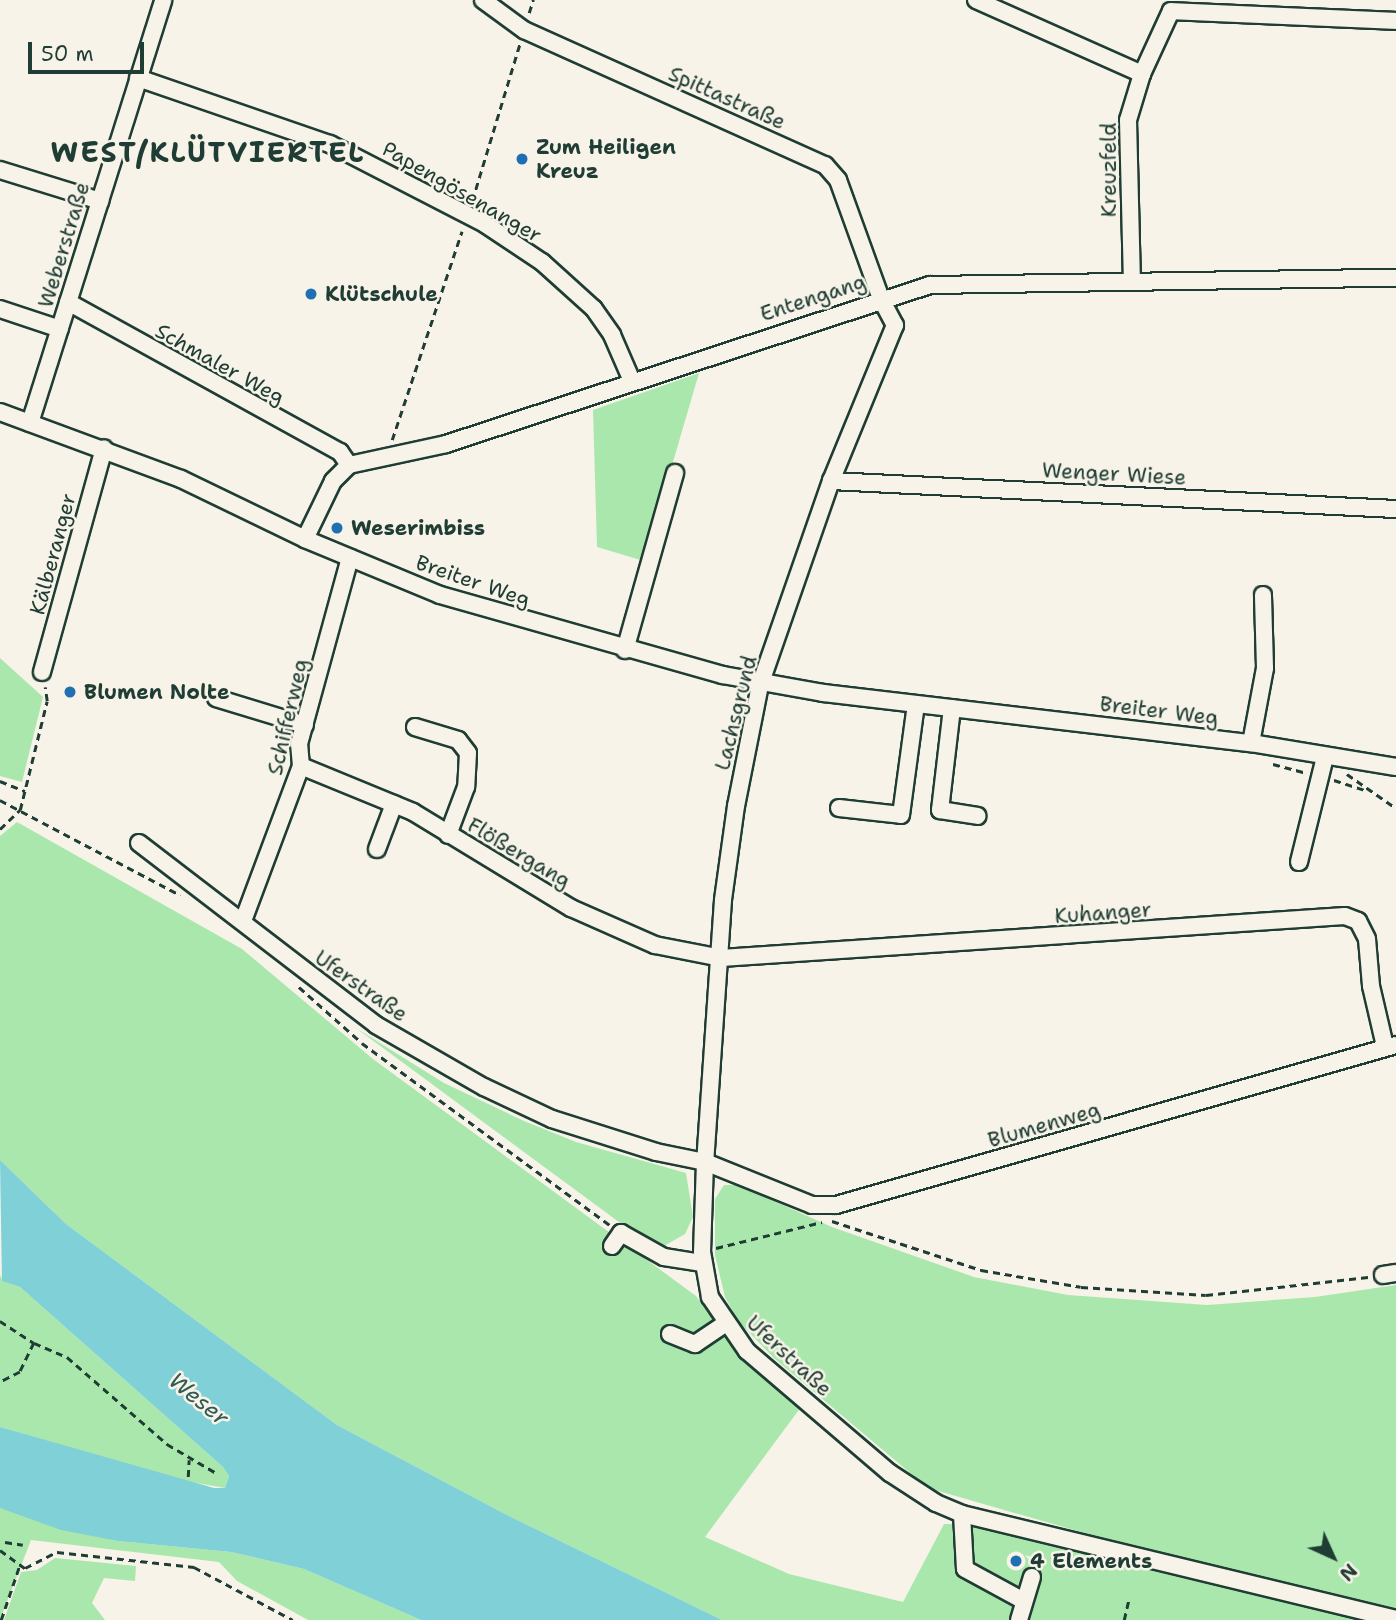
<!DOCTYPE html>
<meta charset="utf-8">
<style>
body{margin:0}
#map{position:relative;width:1396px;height:1620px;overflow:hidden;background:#f7f3e8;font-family:"Shantell Sans",sans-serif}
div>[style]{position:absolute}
.green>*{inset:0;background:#aae7ad}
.water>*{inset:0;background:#7fd0d7}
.path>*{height:2.5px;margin-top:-1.25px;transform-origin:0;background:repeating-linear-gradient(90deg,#1f3d34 0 7px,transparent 0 12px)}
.roads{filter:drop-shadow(2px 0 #1f3d34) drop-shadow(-2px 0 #1f3d34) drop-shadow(0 2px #1f3d34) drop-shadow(0 -2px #1f3d34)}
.minor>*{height:16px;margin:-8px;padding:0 8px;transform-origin:8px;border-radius:8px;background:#f7f3e8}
.dots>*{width:19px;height:19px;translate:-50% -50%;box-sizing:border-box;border:4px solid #f7f3e8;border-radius:50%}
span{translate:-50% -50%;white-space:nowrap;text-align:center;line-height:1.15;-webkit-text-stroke:5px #f7f3e8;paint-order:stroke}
.street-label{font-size:21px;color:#1f3d34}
.poi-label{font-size:21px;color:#1f3d34;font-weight:700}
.left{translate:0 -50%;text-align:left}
.water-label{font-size:23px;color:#325a55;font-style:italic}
.district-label{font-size:28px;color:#1f3d34;font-weight:700;letter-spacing:2px}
.north{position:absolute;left:1298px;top:1522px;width:70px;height:70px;-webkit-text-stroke:5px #f7f3e8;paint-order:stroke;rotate:135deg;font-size:19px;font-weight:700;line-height:28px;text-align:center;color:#1f3d34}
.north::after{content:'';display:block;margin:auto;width:24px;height:32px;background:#1f3d34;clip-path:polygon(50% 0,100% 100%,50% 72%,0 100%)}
.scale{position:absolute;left:28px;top:42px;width:116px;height:32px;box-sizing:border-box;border:4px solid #1f3d34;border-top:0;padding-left:9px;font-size:21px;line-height:24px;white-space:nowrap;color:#1f3d34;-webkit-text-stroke:5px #f7f3e8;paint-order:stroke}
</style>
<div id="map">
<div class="green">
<i style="clip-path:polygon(699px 373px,644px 561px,597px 547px,593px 410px)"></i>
<i style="clip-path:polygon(0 658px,43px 697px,22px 782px,0 776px)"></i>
<i style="clip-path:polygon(17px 822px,242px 949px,373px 1059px,696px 1296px,727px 1339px,801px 1407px,705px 1537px,789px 1574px,903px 1602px,944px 1524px,992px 1525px,1360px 1620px,722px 1620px,507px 1515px,337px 1425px,66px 1224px,0 1160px,0 836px)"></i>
<i style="clip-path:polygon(356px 1028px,444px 1083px,524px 1121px,576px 1142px,686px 1173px,693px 1217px,685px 1234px,664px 1246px,623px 1225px)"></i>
<i style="clip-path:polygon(724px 1185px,738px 1185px,832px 1227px,974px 1277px,1068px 1295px,1207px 1305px,1315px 1297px,1396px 1285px,1396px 1612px,1154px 1553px,928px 1488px,775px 1359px,738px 1321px,725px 1297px,715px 1255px,715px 1199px)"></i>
<i style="clip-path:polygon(0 1275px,3px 1281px,20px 1287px,223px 1467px,229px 1476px,225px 1488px,174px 1479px,0 1427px)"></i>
<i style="clip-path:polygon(0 1508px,118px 1541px,231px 1552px,304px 1569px,421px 1620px,308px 1620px,237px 1581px,219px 1562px,31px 1540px,0 1620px)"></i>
<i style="clip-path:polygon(55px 1558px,136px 1566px,135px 1581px,104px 1578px,92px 1603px,105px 1620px,4px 1620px,21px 1572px,37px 1570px)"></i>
</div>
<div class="water">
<i style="clip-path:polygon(0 1160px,66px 1224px,337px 1425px,507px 1515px,722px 1620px,421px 1620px,304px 1569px,231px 1552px,118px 1541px,61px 1530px,0 1508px,0 1427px,214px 1488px,225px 1488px,229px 1476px,223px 1467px,20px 1287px,2px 1281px)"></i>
</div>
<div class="path">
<i style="left:529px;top:13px;width:14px;rotate:-73deg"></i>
<i style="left:472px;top:201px;width:165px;rotate:-73.1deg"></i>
<i style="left:392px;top:440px;width:220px;rotate:-71.5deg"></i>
<i style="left:1273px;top:764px;width:35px;rotate:15deg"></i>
<i style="left:1347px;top:774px;width:60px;rotate:34.8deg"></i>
<i style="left:1334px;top:780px;width:32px;rotate:18deg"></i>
<i style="left:0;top:781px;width:27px;rotate:22deg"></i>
<i style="left:0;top:800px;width:204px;rotate:27.8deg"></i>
<i style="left:0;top:829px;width:28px;rotate:-44deg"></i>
<i style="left:20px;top:810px;width:112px;rotate:-76.1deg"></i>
<i style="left:47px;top:701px;width:14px;rotate:-98deg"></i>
<i style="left:299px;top:987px;width:84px;rotate:41.6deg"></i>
<i style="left:362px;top:1043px;width:308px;rotate:36.3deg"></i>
<i style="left:832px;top:1221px;width:157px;rotate:18.2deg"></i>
<i style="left:981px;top:1270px;width:101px;rotate:9.6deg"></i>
<i style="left:1081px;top:1287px;width:125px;rotate:3.7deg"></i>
<i style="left:1206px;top:1295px;width:163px;rotate:-6.3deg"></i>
<i style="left:716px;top:1248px;width:109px;rotate:-13.8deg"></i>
<i style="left:0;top:1321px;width:40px;rotate:32.9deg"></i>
<i style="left:34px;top:1343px;width:32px;rotate:116deg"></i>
<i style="left:20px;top:1372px;width:22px;rotate:153deg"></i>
<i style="left:34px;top:1343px;width:36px;rotate:23deg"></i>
<i style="left:67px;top:1357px;width:133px;rotate:41deg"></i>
<i style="left:167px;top:1444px;width:59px;rotate:30.5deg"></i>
<i style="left:188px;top:1477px;width:17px;rotate:-87deg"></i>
<i style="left:5px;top:1542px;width:18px;rotate:9deg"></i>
<i style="left:0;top:1550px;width:31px;rotate:36deg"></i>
<i style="left:25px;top:1568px;width:36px;rotate:-27deg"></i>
<i style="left:57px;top:1552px;width:138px;rotate:6.2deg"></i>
<i style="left:194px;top:1567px;width:112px;rotate:28.2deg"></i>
<i style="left:1px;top:1620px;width:56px;rotate:-71.2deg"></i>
<i style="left:1124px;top:1620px;width:23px;rotate:-77deg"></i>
</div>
<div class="roads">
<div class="minor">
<i style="left:483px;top:0;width:51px;rotate:36.2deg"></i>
<i style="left:524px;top:30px;width:330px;rotate:24.2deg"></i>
<i style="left:825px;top:165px;width:20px;rotate:49deg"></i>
<i style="left:838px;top:180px;width:127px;rotate:70.1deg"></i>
<i style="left:881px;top:299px;width:30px;rotate:62deg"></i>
<i style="left:895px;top:325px;width:169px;rotate:112.3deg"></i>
<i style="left:831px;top:481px;width:216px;rotate:109.2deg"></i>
<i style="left:760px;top:685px;width:123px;rotate:101.2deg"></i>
<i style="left:736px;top:806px;width:95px;rotate:97.9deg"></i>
<i style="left:723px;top:900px;width:263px;rotate:93.9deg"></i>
<i style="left:705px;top:1162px;width:90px;rotate:91.9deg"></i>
<i style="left:702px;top:1252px;width:46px;rotate:79.9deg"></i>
<i style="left:710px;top:1297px;width:65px;rotate:55.6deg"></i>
<i style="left:747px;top:1351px;width:188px;rotate:40.5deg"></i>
<i style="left:890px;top:1473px;width:55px;rotate:33.1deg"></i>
<i style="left:936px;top:1503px;width:28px;rotate:23deg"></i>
<i style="left:962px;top:1514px;width:447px;rotate:13.6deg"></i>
<i style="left:976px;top:0;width:182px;rotate:24deg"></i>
<i style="left:1142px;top:74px;width:48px;rotate:106.9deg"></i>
<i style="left:1128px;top:120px;width:161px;rotate:88.6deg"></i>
<i style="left:1142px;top:74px;width:69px;rotate:-65.3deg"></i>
<i style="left:1171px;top:11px;width:225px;rotate:2.5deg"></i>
<i style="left:138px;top:78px;width:203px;rotate:19deg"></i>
<i style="left:330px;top:144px;width:174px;rotate:27.3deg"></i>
<i style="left:485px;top:224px;width:69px;rotate:33.7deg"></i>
<i style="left:542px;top:262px;width:70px;rotate:42.1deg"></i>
<i style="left:594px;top:309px;width:32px;rotate:55deg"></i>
<i style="left:612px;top:335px;width:50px;rotate:66.5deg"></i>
<i style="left:0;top:170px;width:105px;rotate:17.2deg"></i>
<i style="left:68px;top:302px;width:311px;rotate:28.9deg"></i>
<i style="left:340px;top:452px;width:16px;rotate:55deg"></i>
<i style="left:0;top:309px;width:63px;rotate:18.4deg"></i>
<i style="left:0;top:412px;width:193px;rotate:20.3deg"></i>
<i style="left:181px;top:479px;width:138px;rotate:25.8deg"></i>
<i style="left:305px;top:539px;width:146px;rotate:22.5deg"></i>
<i style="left:440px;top:595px;width:294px;rotate:15.8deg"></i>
<i style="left:723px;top:675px;width:102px;rotate:10.2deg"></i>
<i style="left:823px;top:693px;width:431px;rotate:6.7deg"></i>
<i style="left:1251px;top:743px;width:147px;rotate:9.4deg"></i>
<i style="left:30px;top:423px;width:443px;rotate:-72.5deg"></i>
<i style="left:831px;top:481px;width:566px;rotate:2.84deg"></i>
<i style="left:305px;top:539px;width:64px;rotate:-64.2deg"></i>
<i style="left:333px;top:481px;width:23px;rotate:-45deg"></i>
<i style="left:349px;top:465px;width:99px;rotate:-12.2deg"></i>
<i style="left:446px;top:444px;width:509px;rotate:-18.19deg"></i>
<i style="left:930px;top:285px;width:466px;rotate:-0.9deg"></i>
<i style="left:625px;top:650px;width:184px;rotate:-74.2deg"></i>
<i style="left:42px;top:672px;width:232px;rotate:-74.5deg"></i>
<i style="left:216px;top:698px;width:93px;rotate:16.9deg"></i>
<i style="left:952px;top:708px;width:103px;rotate:96.7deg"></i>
<i style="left:940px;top:810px;width:38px;rotate:9deg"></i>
<i style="left:415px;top:727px;width:45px;rotate:16.8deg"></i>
<i style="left:458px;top:740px;width:16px;rotate:52deg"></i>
<i style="left:468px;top:753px;width:34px;rotate:93deg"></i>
<i style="left:466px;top:787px;width:51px;rotate:110.6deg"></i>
<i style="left:1251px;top:743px;width:76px;rotate:-79.4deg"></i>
<i style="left:1265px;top:668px;width:73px;rotate:-91.6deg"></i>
<i style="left:301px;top:766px;width:121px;rotate:22.3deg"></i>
<i style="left:413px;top:812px;width:185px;rotate:31.3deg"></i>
<i style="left:571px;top:908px;width:92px;rotate:23.8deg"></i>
<i style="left:655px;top:945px;width:67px;rotate:11.1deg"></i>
<i style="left:721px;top:958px;width:625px;rotate:-3.85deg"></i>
<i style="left:1345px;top:916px;width:14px;rotate:21deg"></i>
<i style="left:1358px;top:921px;width:20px;rotate:63deg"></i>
<i style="left:1367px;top:939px;width:47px;rotate:85.1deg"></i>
<i style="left:1371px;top:986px;width:62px;rotate:76.9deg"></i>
<i style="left:839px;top:808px;width:62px;rotate:6.4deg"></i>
<i style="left:901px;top:815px;width:112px;rotate:-82.3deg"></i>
<i style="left:139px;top:843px;width:299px;rotate:37.5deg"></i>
<i style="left:376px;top:1025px;width:125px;rotate:29.9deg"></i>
<i style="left:484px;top:1087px;width:75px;rotate:25.2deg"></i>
<i style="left:552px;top:1119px;width:109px;rotate:17.6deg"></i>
<i style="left:656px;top:1152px;width:50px;rotate:11.5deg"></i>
<i style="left:705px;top:1162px;width:115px;rotate:21.9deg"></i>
<i style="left:812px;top:1205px;width:24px"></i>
<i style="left:836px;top:1205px;width:582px;rotate:-15.95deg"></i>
<i style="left:377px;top:849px;width:48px;rotate:-69.3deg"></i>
<i style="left:1299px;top:862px;width:108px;rotate:-76.1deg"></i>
<i style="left:243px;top:921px;width:165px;rotate:-69.5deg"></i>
<i style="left:301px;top:766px;width:22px;rotate:-95deg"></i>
<i style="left:299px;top:744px;width:193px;rotate:-74.7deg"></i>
<i style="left:612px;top:1246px;width:16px;rotate:-55deg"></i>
<i style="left:621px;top:1233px;width:49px;rotate:29.2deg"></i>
<i style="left:664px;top:1257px;width:39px;rotate:9deg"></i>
<i style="left:1383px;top:1275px;width:13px;rotate:-9deg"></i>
<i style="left:670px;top:1334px;width:27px;rotate:22deg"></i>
<i style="left:695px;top:1344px;width:36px;rotate:-34deg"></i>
<i style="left:962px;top:1514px;width:55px;rotate:86.9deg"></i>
<i style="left:965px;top:1569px;width:67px;rotate:28.5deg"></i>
<i style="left:1019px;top:1620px;width:45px;rotate:-73.2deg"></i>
</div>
</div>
<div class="dots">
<i style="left:522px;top:159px;background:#1f6fb2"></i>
<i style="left:311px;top:294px;background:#1f6fb2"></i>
<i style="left:337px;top:528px;background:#1f6fb2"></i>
<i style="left:70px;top:692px;background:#1f6fb2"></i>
<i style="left:1016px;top:1561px;background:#1f6fb2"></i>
</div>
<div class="street-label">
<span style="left:727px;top:98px;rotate:24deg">Spittastraße</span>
<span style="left:1109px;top:170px;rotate:-90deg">Kreuzfeld</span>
<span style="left:462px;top:192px;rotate:30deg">Papengösenanger</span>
<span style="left:64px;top:245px;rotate:-73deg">Weberstraße</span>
<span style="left:813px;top:298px;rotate:-18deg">Entengang</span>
<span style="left:220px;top:364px;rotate:29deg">Schmaler Weg</span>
<span style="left:1114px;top:474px;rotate:3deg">Wenger Wiese</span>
<span style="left:53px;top:554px;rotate:-75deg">Kälberanger</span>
<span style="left:473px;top:581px;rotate:19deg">Breiter Weg</span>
<span style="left:1159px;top:711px;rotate:7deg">Breiter Weg</span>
<span style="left:736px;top:713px;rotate:-76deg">Lachsgrund</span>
<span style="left:288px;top:717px;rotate:-77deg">Schifferweg</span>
<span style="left:519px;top:853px;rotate:31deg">Flößergang</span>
<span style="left:1103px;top:913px;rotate:-4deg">Kuhanger</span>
<span style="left:361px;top:986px;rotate:35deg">Uferstraße</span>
<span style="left:1044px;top:1125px;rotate:-16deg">Blumenweg</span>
<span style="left:789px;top:1356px;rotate:43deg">Uferstraße</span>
</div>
<div class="poi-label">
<span class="left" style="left:536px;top:159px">Zum Heiligen<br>Kreuz</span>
<span class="left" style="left:325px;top:294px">Klütschule</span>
<span class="left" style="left:351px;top:528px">Weserimbiss</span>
<span class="left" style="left:84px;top:692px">Blumen Nolte</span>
<span class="left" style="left:1030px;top:1561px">4 Elements</span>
</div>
<div class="water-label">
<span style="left:199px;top:1399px;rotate:39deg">Weser</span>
</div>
<div class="district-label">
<span style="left:208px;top:152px">WEST/KLÜTVIERTEL</span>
</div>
<div class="north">N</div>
<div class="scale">50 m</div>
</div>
